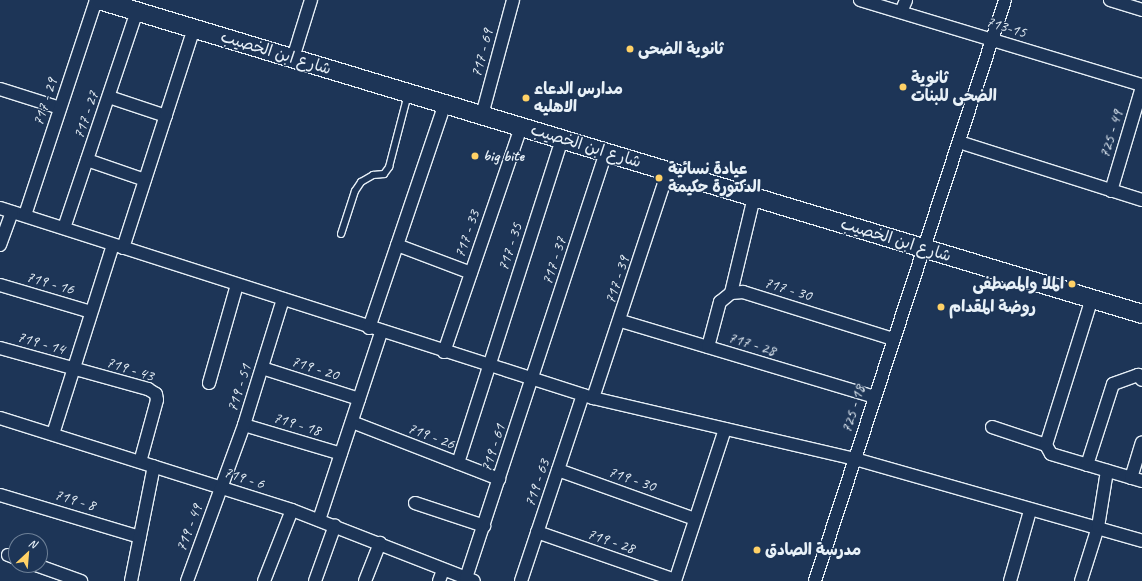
<!DOCTYPE html>
<meta charset="utf-8">
<style>
body{margin:0}
#map{position:relative;width:1142px;height:581px;overflow:hidden;background:#1d3557;font-family:Caveat,"Playpen Sans Arabic",sans-serif}
div>[style]{position:absolute}
.roads{filter:drop-shadow(1px 0 #e8f1f8) drop-shadow(-1px 0 #e8f1f8) drop-shadow(0 1px #e8f1f8) drop-shadow(0 -1px #e8f1f8)}
.lane>*{height:6px;margin:-3px;padding:0 3px;transform-origin:3px;border-radius:3px;background:#1d3557}
.street>*{height:12px;margin:-6px;padding:0 6px;transform-origin:6px;border-radius:6px;background:#1d3557}
.secondary>*{height:18px;margin:-9px;padding:0 9px;transform-origin:9px;border-radius:9px;background:#1d3557}
.dots>*{width:11px;height:11px;translate:-50% -50%;box-sizing:border-box;border:2px solid #1d3557;border-radius:50%}
span{translate:-50% -50%;white-space:nowrap;text-align:center;line-height:1.15;-webkit-text-stroke:3px #1d3557;paint-order:stroke}
.street-label{font-size:16px;color:#e8f1f8}
.poi-label{font-size:16px;color:#e8f1f8;font-weight:700}
.left{translate:0 -50%;text-align:left}
.right{translate:-100% -50%;text-align:right}
.north{position:absolute;left:8px;top:533px;width:40px;height:40px;box-sizing:border-box;background:#1d3557;border:1px solid #6e8097;border-radius:50%;rotate:26deg;font-size:11px;font-weight:700;line-height:16px;text-align:center;color:#e8f1f8}
.north::after{content:'';display:block;margin:auto;width:14px;height:18px;background:#ffd166;clip-path:polygon(50% 0,100% 100%,50% 72%,0 100%)}
</style>
<div id="map">
<div class="roads">
<div class="lane">
<i style="left:341px;top:234px;width:45px;rotate:-72deg"></i>
<i style="left:355px;top:191px;width:11px;rotate:-56deg"></i>
<i style="left:361px;top:182px;width:14px;rotate:-30deg"></i>
<i style="left:373px;top:175px;width:11px;rotate:-5deg"></i>
<i style="left:384px;top:174px;width:9px;rotate:-54deg"></i>
<i style="left:389px;top:167px;width:75px;rotate:-75.4deg"></i>
</div>
<div class="street">
<i style="left:860px;top:0;width:295px;rotate:16.8deg"></i>
<i style="left:1110px;top:0;width:34px;rotate:17deg"></i>
<i style="left:901px;top:12px;width:13px;rotate:-67deg"></i>
<i style="left:293px;top:58px;width:61px;rotate:-72.8deg"></i>
<i style="left:0;top:89px;width:63px;rotate:17.6deg"></i>
<i style="left:109px;top:97px;width:60px;rotate:18.4deg"></i>
<i style="left:482px;top:115px;width:119px;rotate:-74.9deg"></i>
<i style="left:959px;top:142px;width:192px;rotate:17.6deg"></i>
<i style="left:87px;top:160px;width:61px;rotate:19deg"></i>
<i style="left:1111px;top:191px;width:109px;rotate:-73.4deg"></i>
<i style="left:0;top:208px;width:623px;rotate:17.77deg"></i>
<i style="left:593px;top:398px;width:269px;rotate:13.1deg"></i>
<i style="left:855px;top:459px;width:298px;rotate:15.9deg"></i>
<i style="left:25px;top:215px;width:226px;rotate:-71.7deg"></i>
<i style="left:64px;top:228px;width:229px;rotate:-71.4deg"></i>
<i style="left:0;top:245px;width:35px;rotate:-70deg"></i>
<i style="left:397px;top:245px;width:79px;rotate:20.7deg"></i>
<i style="left:123px;top:248px;width:231px;rotate:-72.1deg"></i>
<i style="left:0;top:285px;width:95px;rotate:16.5deg"></i>
<i style="left:731px;top:293px;width:99px;rotate:-76.5deg"></i>
<i style="left:621px;top:321px;width:264px;rotate:16.7deg"></i>
<i style="left:369px;top:328px;width:237px;rotate:-71.3deg"></i>
<i style="left:708px;top:347px;width:47px;rotate:-75.1deg"></i>
<i style="left:720px;top:302px;width:14px;rotate:-39deg"></i>
<i style="left:731px;top:293px;width:12px;rotate:-5deg"></i>
<i style="left:743px;top:292px;width:157px;rotate:17.4deg"></i>
<i style="left:0;top:348px;width:154px;rotate:15.5deg"></i>
<i style="left:148px;top:389px;width:9px;rotate:32deg"></i>
<i style="left:156px;top:394px;width:6px;rotate:81deg"></i>
<i style="left:157px;top:400px;width:64px;rotate:105.3deg"></i>
<i style="left:444px;top:352px;width:238px;rotate:-71.1deg"></i>
<i style="left:262px;top:368px;width:102px;rotate:17.7deg"></i>
<i style="left:209px;top:383px;width:102px;rotate:-74.1deg"></i>
<i style="left:593px;top:398px;width:239px;rotate:-71.7deg"></i>
<i style="left:0;top:418px;width:306px;rotate:17.5deg"></i>
<i style="left:292px;top:510px;width:195px;rotate:21.3deg"></i>
<i style="left:352px;top:422px;width:158px;rotate:21.2deg"></i>
<i style="left:244px;top:425px;width:101px;rotate:16.6deg"></i>
<i style="left:992px;top:427px;width:57px;rotate:18.4deg"></i>
<i style="left:1046px;top:445px;width:10px;rotate:61deg"></i>
<i style="left:1051px;top:454px;width:95px;rotate:16.5deg"></i>
<i style="left:53px;top:434px;width:198px;rotate:-72.4deg"></i>
<i style="left:1046px;top:445px;width:154px;rotate:-72.6deg"></i>
<i style="left:458px;top:463px;width:340px;rotate:-72.2deg"></i>
<i style="left:1087px;top:465px;width:85px;rotate:-72.2deg"></i>
<i style="left:1113px;top:384px;width:27px;rotate:-20deg"></i>
<i style="left:1138px;top:375px;width:6px;rotate:51deg"></i>
<i style="left:558px;top:470px;width:145px;rotate:19.7deg"></i>
<i style="left:1131px;top:478px;width:37px;rotate:-73deg"></i>
<i style="left:0;top:495px;width:146px;rotate:16.7deg"></i>
<i style="left:415px;top:503px;width:73px;rotate:18.4deg"></i>
<i style="left:319px;top:520px;width:198px;rotate:-71.7deg"></i>
<i style="left:537px;top:532px;width:146px;rotate:19.2deg"></i>
<i style="left:8px;top:555px;width:9px;rotate:21deg"></i>
<i style="left:36px;top:565px;width:48px;rotate:19.6deg"></i>
<i style="left:466px;top:578px;width:448px;rotate:-71.8deg"></i>
<i style="left:131px;top:581px;width:117px;rotate:-78.7deg"></i>
<i style="left:187px;top:581px;width:166px;rotate:-69.9deg"></i>
<i style="left:244px;top:425px;width:132px;rotate:-72.8deg"></i>
<i style="left:264px;top:581px;width:76px;rotate:-68.5deg"></i>
<i style="left:315px;top:581px;width:59px;rotate:-70.3deg"></i>
<i style="left:365px;top:581px;width:41px;rotate:-68.5deg"></i>
<i style="left:439px;top:581px;width:12px;rotate:-70deg"></i>
<i style="left:521px;top:581px;width:196px;rotate:-71.6deg"></i>
<i style="left:675px;top:581px;width:160px;rotate:-71.8deg"></i>
<i style="left:815px;top:581px;width:611px;rotate:-71.89deg"></i>
<i style="left:1010px;top:581px;width:73px;rotate:-74.1deg"></i>
<i style="left:1081px;top:581px;width:57px;rotate:-72.5deg"></i>
<i style="left:1098px;top:527px;width:57px;rotate:-80.9deg"></i>
</div>
<div class="secondary">
<i style="left:99px;top:0;width:1089px;rotate:16.75deg"></i>
</div>
</div>
<div class="dots">
<i style="left:630px;top:49px;background:#ffd166"></i>
<i style="left:903px;top:87px;background:#ffd166"></i>
<i style="left:526px;top:98px;background:#ffd166"></i>
<i style="left:475px;top:156px;background:#ffd166"></i>
<i style="left:659px;top:178px;background:#ffd166"></i>
<i style="left:1072px;top:284px;background:#ffd166"></i>
<i style="left:941px;top:307px;background:#ffd166"></i>
<i style="left:757px;top:550px;background:#ffd166"></i>
</div>
<div class="street-label">
<span style="left:1006px;top:27px;rotate:17deg">713-15</span>
<span style="left:276px;top:53px;rotate:17deg">شارع ابن الخصيب</span>
<span style="left:482px;top:53px;rotate:-75deg">717 - 69</span>
<span style="left:45px;top:102px;rotate:-72deg">717 - 29</span>
<span style="left:86px;top:115px;rotate:-71deg">717 - 27</span>
<span style="left:1111px;top:134px;rotate:-73deg">725 - 49</span>
<span style="left:586px;top:146px;rotate:17deg">شارع ابن الخصيب</span>
<span style="left:467px;top:234px;rotate:-71deg">717 - 33</span>
<span style="left:896px;top:240px;rotate:17deg">شارع ابن الخصيب</span>
<span style="left:510px;top:247px;rotate:-72deg">717 - 35</span>
<span style="left:554px;top:261px;rotate:-72deg">717 - 37</span>
<span style="left:617px;top:280px;rotate:-72deg">717 - 39</span>
<span style="left:50px;top:283px;rotate:16deg">719 - 16</span>
<span style="left:788px;top:289px;rotate:17deg">717 - 30</span>
<span style="left:41px;top:343px;rotate:16deg">719 - 14</span>
<span style="left:752px;top:344px;rotate:17deg">717 - 28</span>
<span style="left:315px;top:368px;rotate:18deg">719 - 20</span>
<span style="left:130px;top:369px;rotate:18deg">719 - 43</span>
<span style="left:239px;top:388px;rotate:-72deg">719 - 51</span>
<span style="left:853px;top:409px;rotate:-73deg">725 - 18</span>
<span style="left:297px;top:424px;rotate:17deg">719 - 18</span>
<span style="left:431px;top:436px;rotate:21deg">719 - 26</span>
<span style="left:493px;top:448px;rotate:-72deg">719 - 61</span>
<span style="left:244px;top:478px;rotate:18deg">719 - 6</span>
<span style="left:632px;top:479px;rotate:19deg">719 - 30</span>
<span style="left:537px;top:483px;rotate:-71deg">719 - 63</span>
<span style="left:75px;top:500px;rotate:17deg">719 - 8</span>
<span style="left:189px;top:528px;rotate:-69deg">719 - 49</span>
<span style="left:611px;top:541px;rotate:19deg">719 - 28</span>
</div>
<div class="poi-label">
<span class="left" style="left:638px;top:49px">ثانوية الضحى</span>
<span class="left" style="left:911px;top:87px">ثانوية<br>الضحى للبنات</span>
<span class="left" style="left:534px;top:98px">مدارس الدعاء<br>الاهليه</span>
<span class="left" style="left:483px;top:156px">big bite</span>
<span class="left" style="left:668px;top:178px">عيادة نسائية<br>الدكتورة حكيمة</span>
<span class="right" style="left:1064px;top:284px">الملا والمصطفى</span>
<span class="left" style="left:949px;top:307px">روضة المقدام</span>
<span class="left" style="left:765px;top:550px">مدرسة الصادق</span>
</div>
<div class="north">N</div>
</div>
